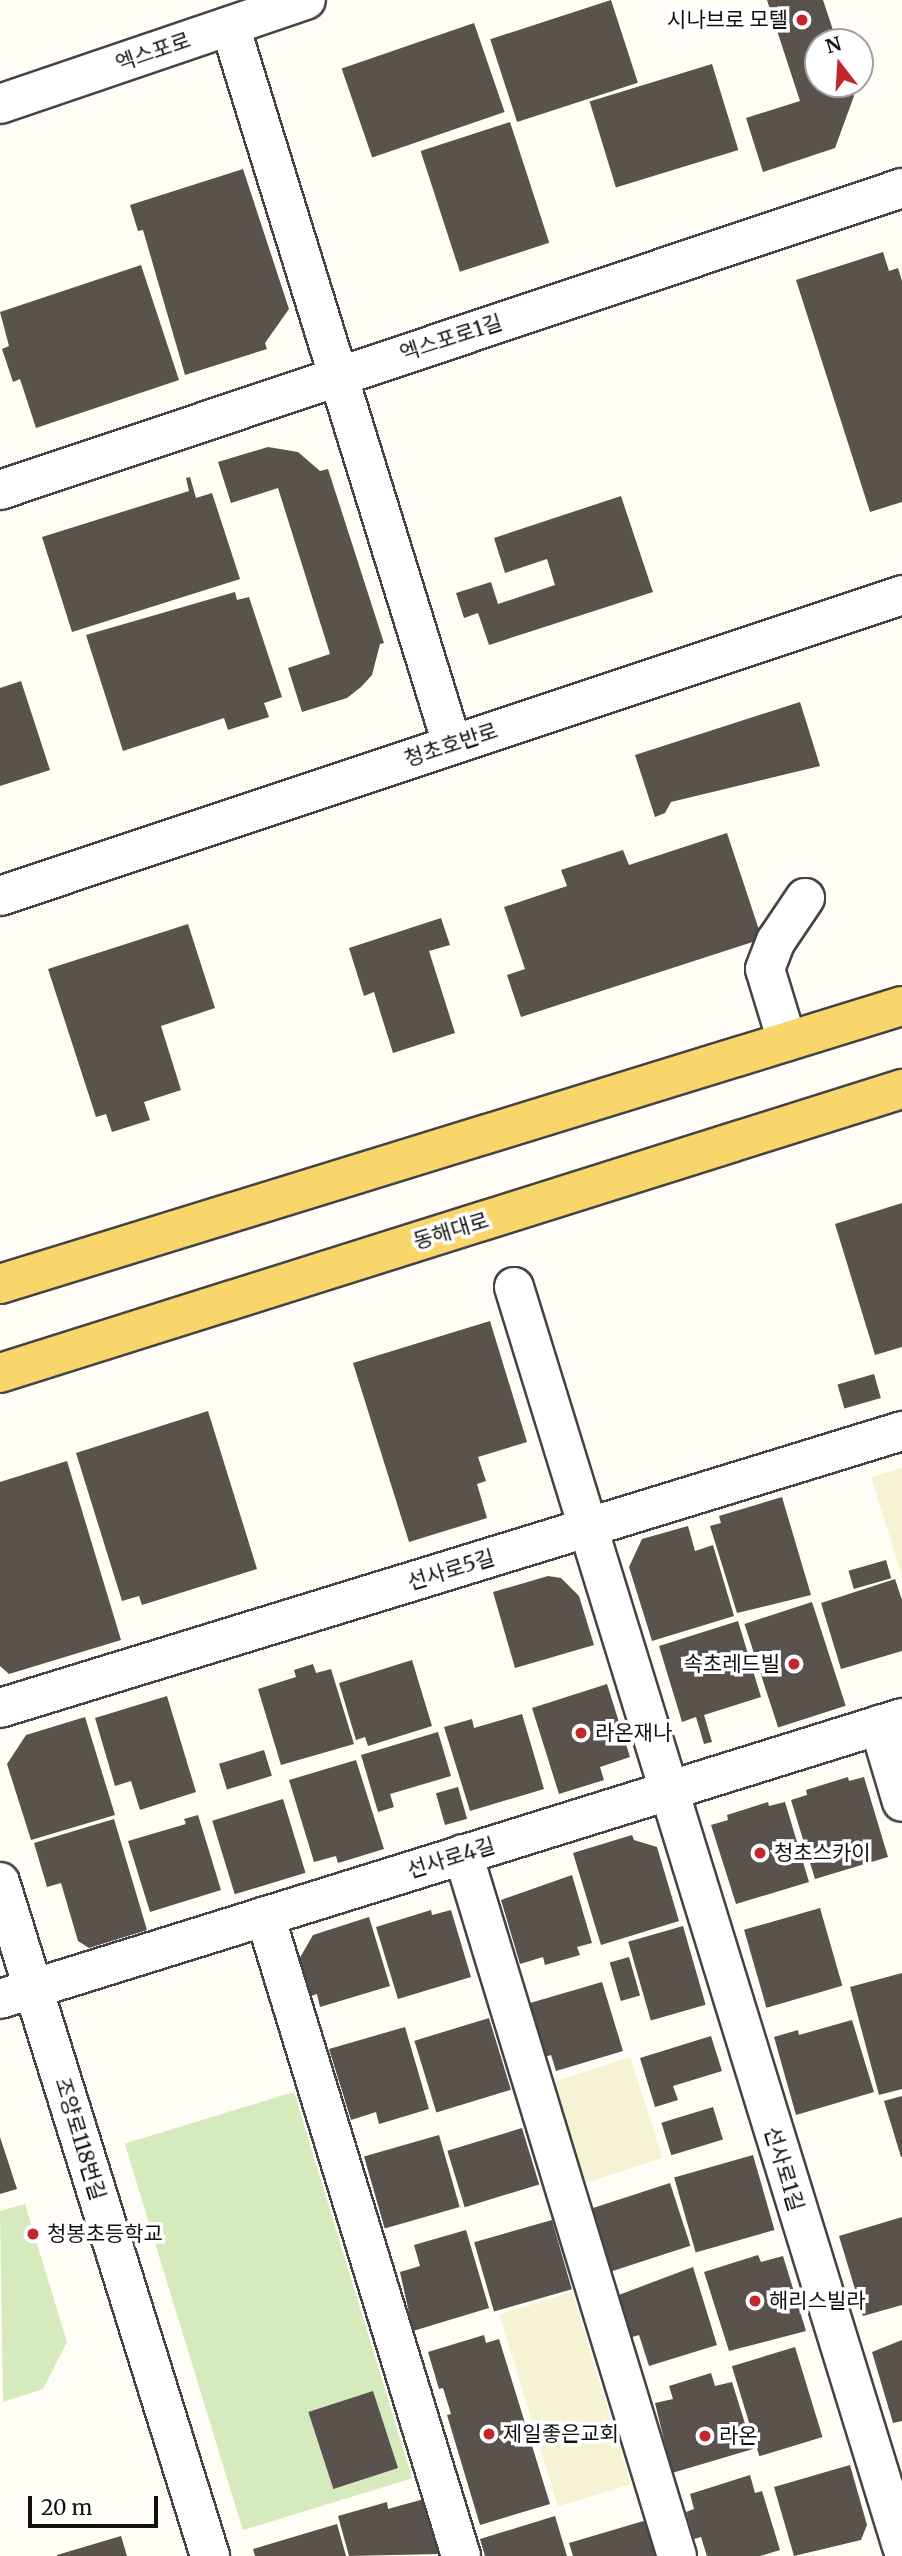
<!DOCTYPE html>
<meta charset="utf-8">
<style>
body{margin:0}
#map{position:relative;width:902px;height:2556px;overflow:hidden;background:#fffdf5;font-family:Merriweather,"Noto Sans KR",serif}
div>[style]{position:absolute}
.farmland>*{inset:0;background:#f6f3d4;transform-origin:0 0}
.green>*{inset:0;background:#d5ebbd;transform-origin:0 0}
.building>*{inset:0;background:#5a524d;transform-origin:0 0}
.roads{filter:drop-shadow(2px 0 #444) drop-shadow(-2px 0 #444) drop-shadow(0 2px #444) drop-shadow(0 -2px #444)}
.minor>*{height:38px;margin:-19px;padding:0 19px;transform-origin:19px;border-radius:19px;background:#fff}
.major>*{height:38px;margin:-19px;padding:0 19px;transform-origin:19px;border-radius:19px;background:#f9d66b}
.dots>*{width:19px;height:19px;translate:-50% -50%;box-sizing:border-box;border:4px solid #fff;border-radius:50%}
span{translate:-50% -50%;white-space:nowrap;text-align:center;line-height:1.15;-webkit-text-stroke:7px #fff;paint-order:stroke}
.poi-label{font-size:21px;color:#111}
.right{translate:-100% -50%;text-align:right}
.left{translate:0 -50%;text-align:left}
.street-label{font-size:21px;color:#111}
.north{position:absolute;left:804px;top:28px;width:70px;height:70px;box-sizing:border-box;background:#fff;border:2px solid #a0a0a0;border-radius:50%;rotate:343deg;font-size:19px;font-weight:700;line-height:28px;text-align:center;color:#111}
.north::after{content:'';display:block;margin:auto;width:24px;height:32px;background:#c4262e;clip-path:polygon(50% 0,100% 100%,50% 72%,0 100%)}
.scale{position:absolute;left:28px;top:2496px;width:130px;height:32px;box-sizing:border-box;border:4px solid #111;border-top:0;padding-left:9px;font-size:21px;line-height:24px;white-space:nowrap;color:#111;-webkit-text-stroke:5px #fff;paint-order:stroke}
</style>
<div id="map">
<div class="farmland">
<i style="clip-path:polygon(902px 1468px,902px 1576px,871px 1477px)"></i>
<i style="left:630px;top:2057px;width:106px;height:84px;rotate:72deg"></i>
<i style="left:572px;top:2292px;width:201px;height:76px;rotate:73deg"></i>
</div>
<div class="green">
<i style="left:294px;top:2092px;width:404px;height:177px;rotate:73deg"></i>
<i style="clip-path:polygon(25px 2204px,67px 2342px,43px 2389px,3px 2402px,0 2211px)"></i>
</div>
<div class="building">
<i style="left:611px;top:0;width:87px;height:127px;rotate:72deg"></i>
<i style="clip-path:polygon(767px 0,823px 0,837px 42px,818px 42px,818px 84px,850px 84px,854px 96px,835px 148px,763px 172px,746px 118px,800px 101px)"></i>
<i style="left:474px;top:23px;width:94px;height:140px;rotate:71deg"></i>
<i style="left:712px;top:64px;width:90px;height:128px;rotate:73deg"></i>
<i style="left:510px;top:122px;width:127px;height:94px;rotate:72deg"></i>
<i style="clip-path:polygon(243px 169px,289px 309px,265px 343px,267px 349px,185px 375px,143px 230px,138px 231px,130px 205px)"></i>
<i style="clip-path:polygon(883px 252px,889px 271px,898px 268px,902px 281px,902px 502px,870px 512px,796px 280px)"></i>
<i style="clip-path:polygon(141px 265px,179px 380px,36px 428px,20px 379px,13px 382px,2px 349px,9px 346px,0 312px)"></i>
<i style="clip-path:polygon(268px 447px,298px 452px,320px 471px,328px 469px,384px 643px,380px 644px,372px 675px,361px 687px,347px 698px,302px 712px,288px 668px,330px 654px,278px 488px,231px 503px,218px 462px)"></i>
<i style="clip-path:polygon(190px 477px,196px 498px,212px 493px,240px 579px,72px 632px,42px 537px,189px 491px,186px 478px)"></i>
<i style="clip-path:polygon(621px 496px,653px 592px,489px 645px,478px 613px,464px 618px,456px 593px,491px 582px,498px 604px,555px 585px,547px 559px,505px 573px,494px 538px)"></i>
<i style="clip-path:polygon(235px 592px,237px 600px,249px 597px,282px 697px,264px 703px,269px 717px,228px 730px,224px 718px,123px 751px,86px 635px)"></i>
<i style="clip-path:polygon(21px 681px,50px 770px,0 786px,0 688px)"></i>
<i style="clip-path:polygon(800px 702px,820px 766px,671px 802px,665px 813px,655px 817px,635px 755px)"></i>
<i style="clip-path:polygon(727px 833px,762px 939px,521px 1017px,507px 975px,525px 969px,504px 907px,567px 886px,561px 870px,623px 850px,629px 865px)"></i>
<i style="clip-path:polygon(441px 918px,450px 945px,429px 951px,455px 1033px,393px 1053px,374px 992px,364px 996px,349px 948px)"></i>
<i style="clip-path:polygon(188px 924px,215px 1008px,161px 1026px,181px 1090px,144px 1102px,150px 1120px,112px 1132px,106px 1114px,96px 1117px,48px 969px)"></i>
<i style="clip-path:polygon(902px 1203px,902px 1347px,875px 1355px,835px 1224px)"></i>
<i style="clip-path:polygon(490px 1321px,527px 1442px,478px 1457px,486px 1481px,477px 1484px,487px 1518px,409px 1542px,353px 1363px)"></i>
<i style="left:874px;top:1374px;width:25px;height:38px;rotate:74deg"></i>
<i style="clip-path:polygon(208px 1411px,257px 1569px,142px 1605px,139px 1596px,122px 1601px,76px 1453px)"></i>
<i style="clip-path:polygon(67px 1461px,121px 1640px,9px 1674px,0 1666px,0 1482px)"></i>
<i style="clip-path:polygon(782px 1497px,811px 1595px,737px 1613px,710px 1526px,721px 1523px,719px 1516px)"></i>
<i style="clip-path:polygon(688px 1526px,695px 1551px,713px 1545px,734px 1616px,652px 1641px,629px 1567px,642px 1539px)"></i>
<i style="left:886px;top:1560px;width:19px;height:39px;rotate:74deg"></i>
<i style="clip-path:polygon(548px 1576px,561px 1578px,579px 1596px,594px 1645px,515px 1668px,493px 1592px)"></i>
<i style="clip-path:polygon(895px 1579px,902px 1600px,902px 1651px,841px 1669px,821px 1603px)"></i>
<i style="left:812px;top:1602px;width:109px;height:71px;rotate:72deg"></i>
<i style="clip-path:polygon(738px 1621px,761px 1697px,704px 1715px,712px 1742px,704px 1744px,696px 1717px,682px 1722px,659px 1646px)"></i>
<i style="clip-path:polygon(412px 1660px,432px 1726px,368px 1746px,365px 1737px,356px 1740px,339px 1683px)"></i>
<i style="clip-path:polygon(313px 1664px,316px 1673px,331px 1669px,354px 1744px,281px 1765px,258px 1689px,296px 1677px,294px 1670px)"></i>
<i style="clip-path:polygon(607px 1684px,630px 1757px,600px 1767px,604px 1780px,559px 1794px,532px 1708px)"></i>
<i style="clip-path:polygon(167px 1696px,196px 1792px,140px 1810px,131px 1781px,115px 1786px,95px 1718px)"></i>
<i style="clip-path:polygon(522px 1714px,544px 1789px,470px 1811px,444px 1727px,472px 1719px,474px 1728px)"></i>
<i style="clip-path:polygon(85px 1717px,115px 1815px,31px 1840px,7px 1764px,26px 1735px)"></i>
<i style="clip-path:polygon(438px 1732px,451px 1776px,390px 1794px,394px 1807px,378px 1812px,361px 1755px)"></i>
<i style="left:264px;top:1750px;width:27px;height:47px;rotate:73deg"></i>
<i style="clip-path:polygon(356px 1760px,384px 1849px,338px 1863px,336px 1856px,314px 1862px,289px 1780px)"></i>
<i style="clip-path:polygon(848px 1777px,849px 1781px,864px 1777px,888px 1857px,815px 1879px,791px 1800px,807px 1795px,806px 1790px)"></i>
<i style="left:458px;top:1787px;width:33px;height:23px;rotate:74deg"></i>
<i style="left:283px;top:1799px;width:77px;height:74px;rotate:73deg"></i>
<i style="clip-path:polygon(768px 1802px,769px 1806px,785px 1802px,809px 1882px,736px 1904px,711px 1825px,728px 1820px,727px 1815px)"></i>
<i style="clip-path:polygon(198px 1815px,221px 1890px,150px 1912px,128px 1841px,186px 1824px,184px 1819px)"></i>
<i style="clip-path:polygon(114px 1819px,147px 1930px,89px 1948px,78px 1941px,61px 1883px,47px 1887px,34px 1843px)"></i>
<i style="clip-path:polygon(632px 1835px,634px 1840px,657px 1847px,679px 1921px,601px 1945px,573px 1853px)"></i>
<i style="clip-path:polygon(572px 1875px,592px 1943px,577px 1947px,580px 1955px,545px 1965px,543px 1957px,520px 1964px,501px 1900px)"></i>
<i style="left:820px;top:1908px;width:81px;height:79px;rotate:74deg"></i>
<i style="clip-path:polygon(431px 1910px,432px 1915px,451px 1910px,471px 1977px,398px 1999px,376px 1927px)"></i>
<i style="clip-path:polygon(369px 1917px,390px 1986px,320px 2007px,317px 1994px,308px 1997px,298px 1961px,313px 1935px)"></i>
<i style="left:683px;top:1926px;width:82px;height:57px;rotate:74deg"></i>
<i style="left:629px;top:1957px;width:40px;height:20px;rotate:74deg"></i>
<i style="clip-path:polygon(902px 1973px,902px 2089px,879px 2095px,850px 1987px)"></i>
<i style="clip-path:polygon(602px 1982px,623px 2051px,556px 2071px,551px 2055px,545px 2057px,530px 2003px)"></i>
<i style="left:489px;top:2018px;width:75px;height:78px;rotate:73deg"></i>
<i style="clip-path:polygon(852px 2020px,874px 2092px,796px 2115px,774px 2037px,798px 2030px,799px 2035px)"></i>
<i style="clip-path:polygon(405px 2027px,429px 2109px,379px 2124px,376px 2112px,351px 2120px,329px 2049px)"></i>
<i style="clip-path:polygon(711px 2036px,722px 2071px,673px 2086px,678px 2100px,655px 2107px,640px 2058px)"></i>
<i style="clip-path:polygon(902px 2096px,902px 2157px,901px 2157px,884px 2101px)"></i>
<i style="left:713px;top:2107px;width:34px;height:54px;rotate:73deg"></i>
<i style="left:522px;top:2128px;width:59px;height:78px;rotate:73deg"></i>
<i style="left:439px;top:2135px;width:75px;height:78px;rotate:74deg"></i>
<i style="clip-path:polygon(0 2137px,17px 2189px,0 2194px)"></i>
<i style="left:753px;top:2155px;width:78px;height:82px;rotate:74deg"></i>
<i style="left:670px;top:2183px;width:66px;height:85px;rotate:72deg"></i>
<i style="clip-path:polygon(902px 2217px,902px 2305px,863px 2316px,839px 2236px)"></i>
<i style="left:552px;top:2220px;width:72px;height:81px;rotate:74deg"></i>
<i style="clip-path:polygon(466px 2230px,489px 2308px,413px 2331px,400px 2272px,420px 2266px,414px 2245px)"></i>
<i style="clip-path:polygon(758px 2255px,761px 2262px,783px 2256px,806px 2331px,729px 2351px,704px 2272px)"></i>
<i style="clip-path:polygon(693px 2267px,717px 2345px,649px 2366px,639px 2335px,629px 2338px,616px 2296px)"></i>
<i style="clip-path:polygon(484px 2335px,486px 2343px,499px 2339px,550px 2504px,480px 2525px,447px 2415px,451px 2414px,443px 2388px,439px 2389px,428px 2352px)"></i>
<i style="clip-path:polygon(902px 2340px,902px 2421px,893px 2423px,872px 2352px)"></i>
<i style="left:795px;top:2347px;width:94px;height:66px;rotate:73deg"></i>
<i style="clip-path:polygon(711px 2373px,715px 2386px,732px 2382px,753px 2449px,672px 2473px,655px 2403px,673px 2399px,669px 2386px)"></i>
<i style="left:373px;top:2391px;width:81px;height:68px;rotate:72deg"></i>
<i style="clip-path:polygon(850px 2465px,867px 2525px,861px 2540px,794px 2556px,774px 2487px)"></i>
<i style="clip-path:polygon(750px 2475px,755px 2493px,762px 2491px,780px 2550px,760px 2556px,707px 2556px,701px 2537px,694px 2539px,686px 2512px,694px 2509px,690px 2494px)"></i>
<i style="clip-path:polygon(424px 2499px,440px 2554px,349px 2556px,338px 2516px,387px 2502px,388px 2509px)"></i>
<i style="clip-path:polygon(555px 2516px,567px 2556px,485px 2556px,480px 2539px)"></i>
<i style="clip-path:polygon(647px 2520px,657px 2556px,573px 2556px,569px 2543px)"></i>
<i style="clip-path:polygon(337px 2524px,346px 2556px,255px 2556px,253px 2549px)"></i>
<i style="clip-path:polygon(121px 2536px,127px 2556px,57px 2556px,57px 2555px)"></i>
</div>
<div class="roads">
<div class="minor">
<i style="left:230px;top:26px;width:752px;rotate:72.82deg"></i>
<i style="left:0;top:104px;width:323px;rotate:-18.8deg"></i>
<i style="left:0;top:490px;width:951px;rotate:-18.51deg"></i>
<i style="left:0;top:896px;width:951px;rotate:-18.45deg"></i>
<i style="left:787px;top:1041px;width:75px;rotate:-107deg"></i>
<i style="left:765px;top:969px;width:30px;rotate:-69deg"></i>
<i style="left:776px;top:941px;width:52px;rotate:-56deg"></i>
<i style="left:514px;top:1287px;width:1318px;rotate:72.88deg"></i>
<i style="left:0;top:1708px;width:944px;rotate:-17.07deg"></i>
<i style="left:879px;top:1725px;width:80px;rotate:73.4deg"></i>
<i style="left:463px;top:1854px;width:734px;rotate:73.05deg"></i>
<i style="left:0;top:1882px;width:706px;rotate:72.69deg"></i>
<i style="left:265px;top:1916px;width:669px;rotate:72.97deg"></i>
<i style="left:0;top:1999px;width:945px;rotate:-17.3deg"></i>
</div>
<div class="major">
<i style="left:0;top:1284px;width:944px;rotate:-17.13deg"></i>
<i style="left:0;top:1373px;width:946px;rotate:-17.48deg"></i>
</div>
</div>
<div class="dots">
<i style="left:802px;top:20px;background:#c4262e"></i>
<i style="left:794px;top:1664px;background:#c4262e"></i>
<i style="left:581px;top:1733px;background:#c4262e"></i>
<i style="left:760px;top:1853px;background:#c4262e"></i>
<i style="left:33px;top:2234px;background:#c4262e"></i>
<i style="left:755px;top:2301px;background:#c4262e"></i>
<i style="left:489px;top:2434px;background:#c4262e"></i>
<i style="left:705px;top:2436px;background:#c4262e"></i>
</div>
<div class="poi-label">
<span class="right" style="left:788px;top:20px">시나브로 모텔</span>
<span class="right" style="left:780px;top:1664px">속초레드빌</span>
<span class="left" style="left:595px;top:1733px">라온재나</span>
<span class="left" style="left:774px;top:1853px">청초스카이</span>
<span class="left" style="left:47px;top:2234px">청봉초등학교</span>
<span class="left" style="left:769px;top:2301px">해리스빌라</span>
<span class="left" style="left:503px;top:2434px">제일좋은교회</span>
<span class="left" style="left:719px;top:2436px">라온</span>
</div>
<div class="street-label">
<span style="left:153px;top:52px;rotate:-19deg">엑스포로</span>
<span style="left:451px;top:338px;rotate:-18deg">엑스포로1길</span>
<span style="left:451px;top:745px;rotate:-18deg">청초호반로</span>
<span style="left:451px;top:1231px;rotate:-17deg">동해대로</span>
<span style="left:451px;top:1570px;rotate:-17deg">선사로5길</span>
<span style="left:451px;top:1858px;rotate:-17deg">선사로4길</span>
<span style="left:80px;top:2139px;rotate:73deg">조양로118번길</span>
<span style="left:784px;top:2169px;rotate:73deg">선사로1길</span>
</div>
<div class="north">N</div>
<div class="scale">20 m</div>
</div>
